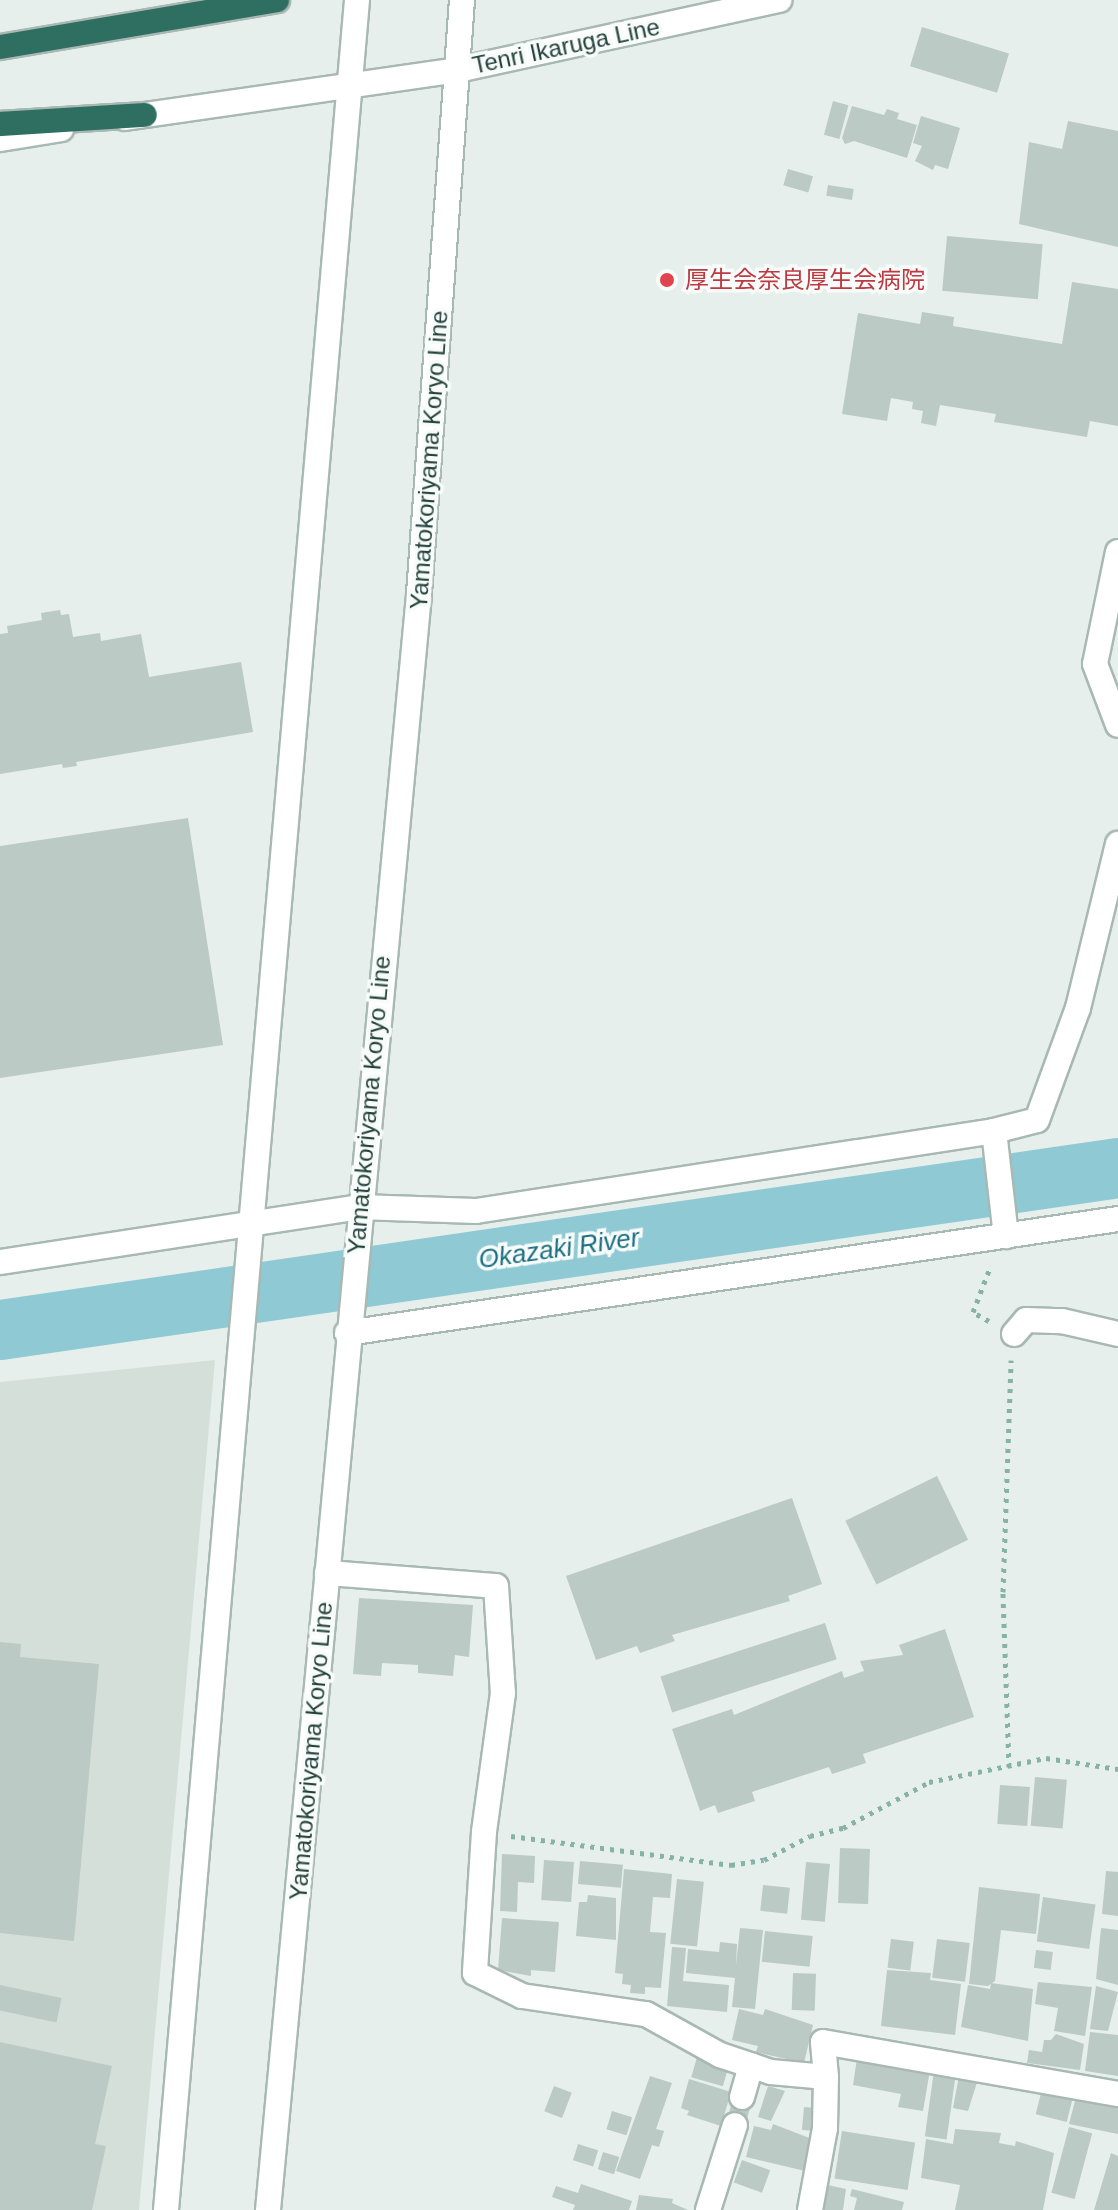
<!DOCTYPE html>
<meta charset="utf-8">
<style>
body{margin:0}
#map{position:relative;width:1118px;height:2210px;overflow:hidden;background:#e6efeb;font-family:Arial,"Noto Sans JP",sans-serif}
div>[style]{position:absolute}
.built>*{inset:0;background:#d4dfda}
.river>*{height:60px;margin:-30px;padding:0 30px;transform-origin:30px;border-radius:30px;background:#8ec9d4}
.building>*{inset:0;background:#bbcac4;transform-origin:0 0}
.path>*{height:5px;margin-top:-2.5px;transform-origin:0;background:repeating-linear-gradient(90deg,#86b3a5 0 4px,transparent 0 10px)}
.roads{filter:drop-shadow(2px 0 #a8b8b2) drop-shadow(-2px 0 #a8b8b2) drop-shadow(0 2px #a8b8b2) drop-shadow(0 -2px #a8b8b2)}
.street>*{height:24px;margin:-12px;padding:0 12px;transform-origin:12px;border-radius:12px;background:#fff}
.secondary>*{height:24px;margin:-12px;padding:0 12px;transform-origin:12px;border-radius:12px;background:#fff}
.highway>*{height:24px;margin:-12px;padding:0 12px;transform-origin:12px;border-radius:12px;background:#2f6f62}
.dots>*{width:22px;height:22px;translate:-50% -50%;box-sizing:border-box;border:4px solid #f7fbf9;border-radius:50%}
span{translate:-50% -50%;white-space:nowrap;text-align:center;line-height:1.15;-webkit-text-stroke:7px #f7fbf9;paint-order:stroke}
.street-label{font-size:24px;color:#24423a}
.health-label{font-size:24px;color:#be3a42}
.left{translate:0 -50%;text-align:left}
.water-label{font-size:26px;color:#1c6f80;font-style:italic}
</style>
<div id="map">
<div class="built">
<i style="clip-path:polygon(215px 1360px,139px 2210px,0 2210px,0 1382px)"></i>
</div>
<div class="river">
<i style="left:0;top:1330px;width:1130px;rotate:-8.24deg"></i>
</div>
<div class="building">
<i style="left:922px;top:27px;width:91px;height:41px;rotate:17deg"></i>
<i style="left:833px;top:101px;width:16px;height:35px;rotate:15deg"></i>
<i style="clip-path:polygon(852px 106px,884px 115px,887px 109px,899px 113px,897px 119px,917px 125px,907px 158px,854px 141px,845px 144px,842px 138px)"></i>
<i style="clip-path:polygon(921px 116px,960px 128px,948px 169px,935px 165px,933px 170px,915px 161px,922px 146px,913px 143px)"></i>
<i style="clip-path:polygon(1068px 121px,1118px 131px,1118px 247px,1019px 224px,1029px 142px,1062px 149px)"></i>
<i style="left:788px;top:169px;width:26px;height:17px;rotate:16deg"></i>
<i style="left:828px;top:185px;width:26px;height:11px;rotate:9deg"></i>
<i style="left:947px;top:236px;width:96px;height:55px;rotate:5deg"></i>
<i style="clip-path:polygon(1072px 282px,1118px 289px,1118px 426px,1090px 421px,1087px 437px,994px 422px,996px 414px,940px 405px,936px 426px,921px 423px,923px 411px,912px 409px,913px 402px,891px 398px,887px 421px,842px 414px,858px 313px,920px 324px,922px 312px,954px 317px,953px 326px,1062px 344px)"></i>
<i style="clip-path:polygon(60px 610px,61px 615px,69px 614px,73px 637px,100px 633px,101px 641px,141px 634px,149px 677px,241px 662px,253px 732px,76px 762px,77px 766px,63px 768px,62px 764px,0 774px,0 634px,8px 633px,7px 626px,42px 620px,41px 613px)"></i>
<i style="clip-path:polygon(188px 818px,223px 1045px,0 1078px,0 846px)"></i>
<i style="left:937px;top:1476px;width:71px;height:102px;rotate:64deg"></i>
<i style="clip-path:polygon(792px 1498px,822px 1584px,788px 1596px,790px 1601px,672px 1635px,675px 1641px,640px 1653px,637px 1646px,596px 1660px,566px 1576px)"></i>
<i style="clip-path:polygon(359px 1598px,473px 1605px,469px 1657px,455px 1655px,453px 1676px,418px 1673px,418px 1665px,382px 1663px,381px 1676px,353px 1674px)"></i>
<i style="left:825px;top:1623px;width:38px;height:173px;rotate:72deg"></i>
<i style="clip-path:polygon(945px 1629px,974px 1717px,863px 1754px,866px 1763px,832px 1774px,829px 1767px,752px 1792px,755px 1801px,718px 1813px,715px 1805px,700px 1811px,672px 1729px,732px 1709px,734px 1715px,842px 1671px,844px 1678px,864px 1671px,860px 1661px,903px 1655px,899px 1645px)"></i>
<i style="clip-path:polygon(0 1642px,21px 1644px,20px 1657px,99px 1664px,74px 1941px,0 1933px)"></i>
<i style="left:1035px;top:1777px;width:32px;height:49px;rotate:5deg"></i>
<i style="left:1000px;top:1785px;width:30px;height:39px;rotate:4deg"></i>
<i style="left:840px;top:1848px;width:30px;height:55px;rotate:2deg"></i>
<i style="clip-path:polygon(502px 1854px,535px 1856px,534px 1883px,518px 1882px,517px 1912px,500px 1911px)"></i>
<i style="left:544px;top:1860px;width:30px;height:40px;rotate:4deg"></i>
<i style="left:580px;top:1861px;width:43px;height:23px;rotate:5deg"></i>
<i style="left:806px;top:1862px;width:24px;height:58px;rotate:5deg"></i>
<i style="clip-path:polygon(624px 1869px,672px 1874px,670px 1898px,653px 1897px,650px 1932px,666px 1933px,661px 1988px,645px 1987px,645px 1994px,630px 1993px,631px 1985px,622px 1984px,623px 1974px,615px 1973px)"></i>
<i style="clip-path:polygon(1106px 1871px,1118px 1872px,1118px 1916px,1102px 1914px)"></i>
<i style="left:677px;top:1879px;width:27px;height:65px;rotate:6deg"></i>
<i style="left:763px;top:1885px;width:27px;height:26px;rotate:6deg"></i>
<i style="clip-path:polygon(979px 1887px,1040px 1894px,1036px 1934px,1001px 1930px,995px 1981px,988px 1986px,969px 1984px)"></i>
<i style="clip-path:polygon(588px 1895px,616px 1898px,616px 1940px,576px 1936px,579px 1902px,587px 1902px)"></i>
<i style="left:1043px;top:1897px;width:53px;height:45px;rotate:8deg"></i>
<i style="clip-path:polygon(502px 1918px,559px 1922px,555px 1972px,531px 1970px,531px 1976px,498px 1970px)"></i>
<i style="clip-path:polygon(740px 1928px,763px 1930px,755px 2009px,732px 2007px,735px 1978px,686px 1973px,688px 1949px,719px 1952px,720px 1942px,737px 1944px,736px 1966px)"></i>
<i style="clip-path:polygon(1101px 1928px,1118px 1930px,1118px 1985px,1096px 1979px)"></i>
<i style="left:765px;top:1931px;width:48px;height:31px;rotate:6deg"></i>
<i style="left:891px;top:1939px;width:23px;height:29px;rotate:7deg"></i>
<i style="left:937px;top:1939px;width:33px;height:39px;rotate:7deg"></i>
<i style="clip-path:polygon(672px 1947px,686px 1948px,683px 1981px,729px 1985px,727px 2012px,667px 2006px)"></i>
<i style="left:1036px;top:1950px;width:17px;height:18px;rotate:7deg"></i>
<i style="clip-path:polygon(887px 1970px,931px 1973px,930px 1980px,961px 1984px,955px 2035px,881px 2026px)"></i>
<i style="left:793px;top:1973px;width:23px;height:37px;rotate:2deg"></i>
<i style="clip-path:polygon(1038px 1982px,1092px 1987px,1085px 2036px,1054px 2031px,1058px 2008px,1035px 2004px)"></i>
<i style="clip-path:polygon(991px 1983px,1033px 1989px,1028px 2041px,961px 2027px,968px 1985px,990px 1989px)"></i>
<i style="left:0;top:1985px;width:63px;height:25px;rotate:12deg"></i>
<i style="clip-path:polygon(1096px 1986px,1118px 1992px,1108px 2031px,1090px 2029px)"></i>
<i style="clip-path:polygon(739px 2009px,763px 2015px,765px 2009px,813px 2025px,804px 2063px,756px 2052px,758px 2046px,732px 2040px)"></i>
<i style="clip-path:polygon(1090px 2032px,1118px 2035px,1118px 2076px,1085px 2071px)"></i>
<i style="clip-path:polygon(1056px 2034px,1084px 2044px,1080px 2070px,1027px 2063px,1029px 2050px,1042px 2052px,1044px 2040px,1051px 2040px)"></i>
<i style="clip-path:polygon(0 2042px,112px 2066px,95px 2144px,106px 2146px,92px 2210px,0 2210px)"></i>
<i style="left:697px;top:2057px;width:33px;height:21px;rotate:16deg"></i>
<i style="clip-path:polygon(857px 2058px,930px 2070px,923px 2111px,898px 2107px,901px 2094px,853px 2085px)"></i>
<i style="left:934px;top:2071px;width:22px;height:66px;rotate:8deg"></i>
<i style="clip-path:polygon(650px 2076px,672px 2083px,656px 2129px,664px 2131px,659px 2147px,652px 2145px,640px 2179px,616px 2171px)"></i>
<i style="clip-path:polygon(959px 2076px,978px 2079px,968px 2111px,953px 2108px)"></i>
<i style="clip-path:polygon(689px 2079px,731px 2092px,721px 2126px,687px 2115px,689px 2111px,681px 2108px)"></i>
<i style="left:554px;top:2086px;width:19px;height:27px;rotate:21deg"></i>
<i style="clip-path:polygon(768px 2086px,785px 2091px,771px 2121px,758px 2117px)"></i>
<i style="left:1042px;top:2089px;width:32px;height:26px;rotate:14deg"></i>
<i style="left:734px;top:2095px;width:19px;height:28px;rotate:16deg"></i>
<i style="clip-path:polygon(1076px 2097px,1118px 2107px,1118px 2134px,1069px 2124px)"></i>
<i style="left:804px;top:2107px;width:11px;height:23px;rotate:5deg"></i>
<i style="left:612px;top:2111px;width:21px;height:19px;rotate:17deg"></i>
<i style="clip-path:polygon(773px 2124px,812px 2139px,805px 2171px,746px 2157px,754px 2126px,771px 2130px)"></i>
<i style="left:1069px;top:2127px;width:24px;height:68px;rotate:15deg"></i>
<i style="clip-path:polygon(955px 2129px,1001px 2133px,999px 2143px,1015px 2146px,1016px 2141px,1054px 2153px,1043px 2210px,955px 2210px,960px 2185px,921px 2178px,926px 2139px,953px 2144px)"></i>
<i style="left:842px;top:2131px;width:74px;height:48px;rotate:9deg"></i>
<i style="left:578px;top:2144px;width:21px;height:17px;rotate:17deg"></i>
<i style="left:603px;top:2152px;width:17px;height:18px;rotate:17deg"></i>
<i style="clip-path:polygon(1111px 2153px,1118px 2156px,1118px 2210px,1094px 2210px)"></i>
<i style="left:742px;top:2160px;width:30px;height:24px;rotate:20deg"></i>
<i style="clip-path:polygon(581px 2184px,632px 2201px,629px 2210px,573px 2210px,575px 2205px,552px 2197px,556px 2186px,578px 2193px)"></i>
<i style="clip-path:polygon(823px 2184px,846px 2189px,843px 2210px,819px 2210px)"></i>
<i style="clip-path:polygon(852px 2189px,904px 2202px,902px 2210px,854px 2210px,857px 2198px,850px 2196px)"></i>
<i style="clip-path:polygon(639px 2195px,673px 2199px,672px 2203px,688px 2210px,636px 2210px)"></i>
</div>
<div class="path">
<i style="left:989px;top:1321px;width:18px;rotate:-151deg"></i>
<i style="left:973px;top:1312px;width:50px;rotate:-69deg"></i>
<i style="left:1009px;top:1767px;width:175px;rotate:-92deg"></i>
<i style="left:1003px;top:1592px;width:232px;rotate:-88deg"></i>
<i style="left:511px;top:1836px;width:222px;rotate:7.5deg"></i>
<i style="left:731px;top:1865px;width:33px;rotate:-9deg"></i>
<i style="left:764px;top:1860px;width:52px;rotate:-27.6deg"></i>
<i style="left:810px;top:1836px;width:34px;rotate:-14deg"></i>
<i style="left:843px;top:1828px;width:98px;rotate:-28.1deg"></i>
<i style="left:929px;top:1782px;width:119px;rotate:-11.6deg"></i>
<i style="left:1046px;top:1758px;width:73px;rotate:8.7deg"></i>
</div>
<div class="roads">
<div class="street">
<i style="left:1118px;top:552px;width:114px;rotate:101.6deg"></i>
<i style="left:1095px;top:664px;width:65px;rotate:69.3deg"></i>
<i style="left:994px;top:1131px;width:106px;rotate:83.5deg"></i>
<i style="left:359px;top:1207px;width:117px;rotate:2deg"></i>
<i style="left:476px;top:1211px;width:524px;rotate:-8.78deg"></i>
<i style="left:994px;top:1131px;width:44px;rotate:-14.3deg"></i>
<i style="left:1037px;top:1120px;width:119px;rotate:-69.9deg"></i>
<i style="left:1078px;top:1008px;width:169px;rotate:-76.3deg"></i>
<i style="left:1014px;top:1334px;width:18px;rotate:-49deg"></i>
<i style="left:1026px;top:1320px;width:36px;rotate:2deg"></i>
<i style="left:1062px;top:1321px;width:57px;rotate:13.1deg"></i>
<i style="left:327px;top:1573px;width:169px;rotate:4.4deg"></i>
<i style="left:496px;top:1586px;width:107px;rotate:86.3deg"></i>
<i style="left:503px;top:1693px;width:140px;rotate:97.8deg"></i>
<i style="left:484px;top:1832px;width:141px;rotate:93.7deg"></i>
<i style="left:475px;top:1973px;width:52px;rotate:26.1deg"></i>
<i style="left:522px;top:1996px;width:125px;rotate:8.3deg"></i>
<i style="left:646px;top:2014px;width:85px;rotate:29deg"></i>
<i style="left:720px;top:2055px;width:54px;rotate:18.4deg"></i>
<i style="left:771px;top:2072px;width:55px;rotate:5.2deg"></i>
<i style="left:826px;top:2077px;width:35px;rotate:-95deg"></i>
<i style="left:823px;top:2042px;width:300px;rotate:10deg"></i>
<i style="left:742px;top:2097px;width:33px;rotate:-74deg"></i>
<i style="left:708px;top:2210px;width:89px;rotate:-72.4deg"></i>
<i style="left:810px;top:2210px;width:83px;rotate:-79.6deg"></i>
<i style="left:825px;top:2128px;width:51px;rotate:-88.9deg"></i>
</div>
<div class="secondary">
<i style="left:125px;top:118px;width:336px;rotate:-8.2deg"></i>
<i style="left:458px;top:70px;width:329px;rotate:-12.3deg"></i>
<i style="left:0;top:139px;width:62px;rotate:-9.3deg"></i>
<i style="left:0;top:1262px;width:363px;rotate:-8.7deg"></i>
<i style="left:347px;top:1333px;width:779px;rotate:-8.41deg"></i>
<i style="left:166px;top:2210px;width:2218px;rotate:-85.06deg"></i>
<i style="left:268px;top:2210px;width:1623px;rotate:-84.66deg"></i>
<i style="left:419px;top:594px;width:596px;rotate:-85.86deg"></i>
</div>
<div class="highway">
<i style="left:0;top:47px;width:281px;rotate:-9.6deg"></i>
<i style="left:0;top:124px;width:145px;rotate:-3.6deg"></i>
</div>
</div>
<div class="dots">
<i style="left:667px;top:280px;background:#e0444e"></i>
</div>
<div class="street-label">
<span style="left:566px;top:46px;rotate:-12deg">Tenri Ikaruga Line</span>
<span style="left:429px;top:460px;rotate:-86deg">Yamatokoriyama Koryo Line</span>
<span style="left:369px;top:1105px;rotate:-85deg">Yamatokoriyama Koryo Line</span>
<span style="left:311px;top:1751px;rotate:-85deg">Yamatokoriyama Koryo Line</span>
</div>
<div class="health-label">
<span class="left" style="left:685px;top:280px">厚生会奈良厚生会病院</span>
</div>
<div class="water-label">
<span style="left:559px;top:1249px;rotate:-8deg">Okazaki River</span>
</div>
</div>
